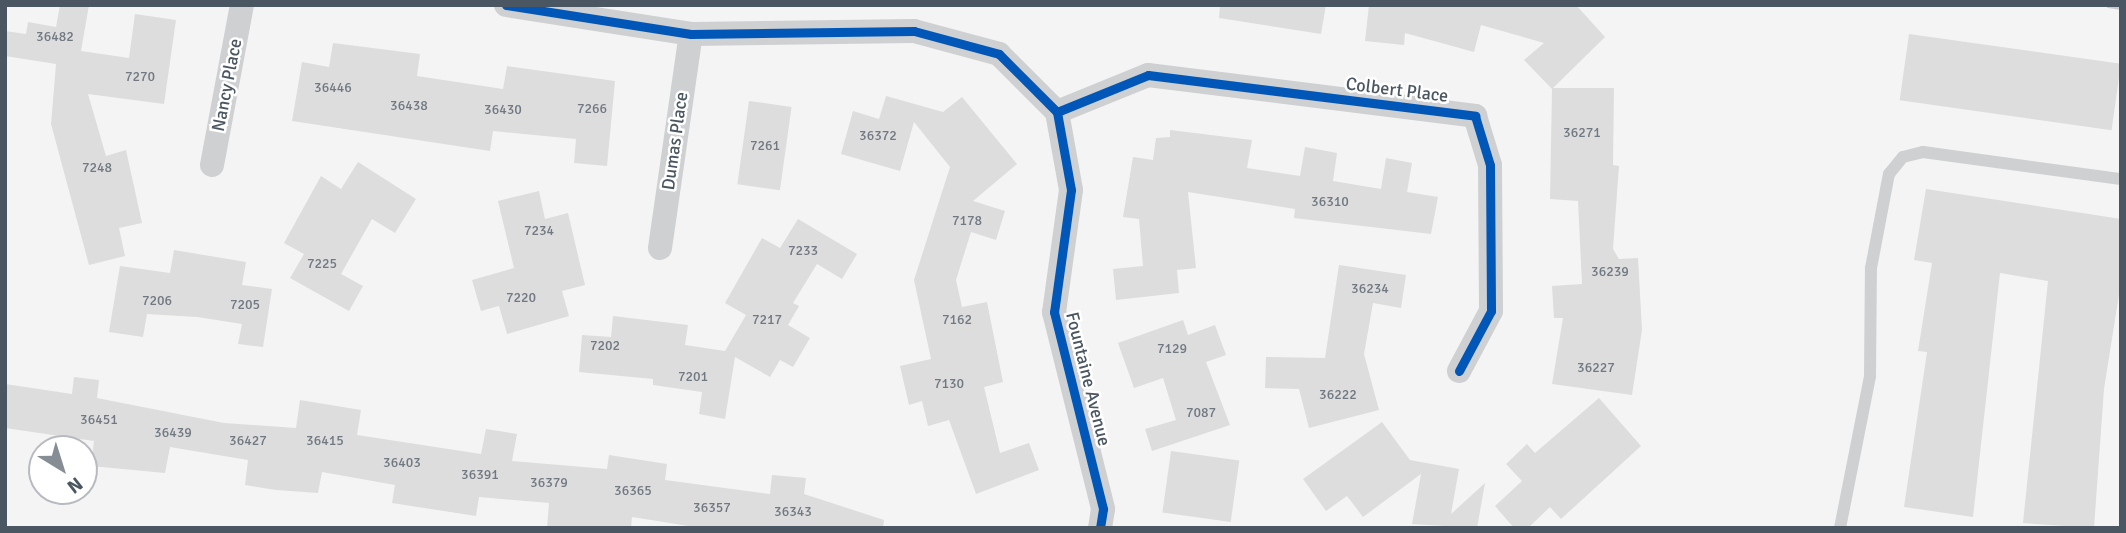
<!DOCTYPE html>
<style>
body{margin:0}
#map{position:relative;width:2126px;height:533px;overflow:hidden;background:#f4f4f4;font-family:Signika,sans-serif}
div>[style]{position:absolute}
.building>*{inset:0;background:#ddddde;transform-origin:0 0}
.service>*{height:12px;margin:-6px;padding:0 6px;transform-origin:6px;border-radius:6px;background:#ced0d2}
.minor>*{height:24px;margin:-12px;padding:0 12px;transform-origin:12px;border-radius:12px;background:#ced0d2}
.rail>*{height:5px;margin:-2.5px;padding:0 2.5px;transform-origin:2.5px;border-radius:2.5px;background:#c9cacc}
.cycleway>*{height:9px;margin:-4.5px;padding:0 4.5px;transform-origin:4.5px;border-radius:4.5px;background:#0057b8}
span{translate:-50% -50%;white-space:nowrap;text-align:center;line-height:1.15;-webkit-text-stroke:5px #fff;paint-order:stroke}
.number-label{font-size:14px;color:#707881}
.number-label span{-webkit-text-stroke-width:0}
.street-label{font-size:18px;color:#4a5661}
.frame{position:absolute;inset:0;border:7px solid #4a5661;pointer-events:none}
.north{position:absolute;left:28px;top:435px;width:70px;height:70px;box-sizing:border-box;background:#fff;border:2px solid #b7bbc0;border-radius:50%;rotate:142deg;font-size:19px;font-weight:700;line-height:28px;text-align:center;color:#4a5661}
.north::after{content:'';display:block;margin:auto;width:24px;height:32px;background:#868d94;clip-path:polygon(50% 0,100% 100%,50% 72%,0 100%)}
</style>
<div id="map">
<div class="building">
<i style="clip-path:polygon(60px 5px,89px 5px,81px 51px,129px 58px,135px 14px,176px 20px,164px 104px,88px 94px,106px 156px,126px 150px,142px 223px,119px 228px,125px 256px,89px 265px,51px 124px,56px 64px,5px 56px,5px 31px,26px 34px,28px 22px,56px 27px)"></i>
<i style="clip-path:polygon(1220px 5px,1326px 5px,1321px 34px,1219px 18px)"></i>
<i style="clip-path:polygon(1369px 5px,1576px 5px,1605px 37px,1553px 88px,1614px 88px,1613px 165px,1619px 166px,1613px 249px,1619px 259px,1638px 258px,1642px 330px,1632px 395px,1552px 384px,1563px 318px,1554px 318px,1552px 286px,1582px 284px,1578px 201px,1550px 199px,1552px 89px,1524px 60px,1544px 43px,1481px 25px,1474px 52px,1405px 33px,1404px 45px,1365px 41px)"></i>
<i style="left:1909px;top:34px;width:214px;height:67px;rotate:8deg"></i>
<i style="clip-path:polygon(333px 43px,420px 54px,417px 76px,503px 89px,507px 66px,615px 81px,607px 166px,574px 163px,576px 139px,493px 131px,490px 151px,292px 121px,302px 62px,329px 67px)"></i>
<i style="clip-path:polygon(886px 96px,943px 112px,962px 97px,1017px 164px,973px 201px,1005px 211px,996px 240px,971px 232px,956px 280px,962px 307px,987px 302px,1003px 382px,984px 387px,1000px 453px,1029px 443px,1039px 470px,976px 494px,949px 420px,928px 426px,922px 401px,909px 405px,900px 366px,931px 359px,914px 280px,950px 167px,914px 122px,900px 171px,841px 154px,853px 111px,879px 119px)"></i>
<i style="left:749px;top:101px;width:43px;height:84px;rotate:8deg"></i>
<i style="clip-path:polygon(1170px 130px,1252px 140px,1247px 168px,1300px 176px,1305px 147px,1337px 153px,1333px 181px,1381px 189px,1386px 158px,1412px 163px,1407px 192px,1438px 197px,1431px 234px,1294px 218px,1295px 209px,1188px 192px,1196px 268px,1177px 270px,1179px 293px,1116px 300px,1113px 269px,1143px 266px,1139px 219px,1123px 217px,1133px 157px,1153px 160px,1156px 138px,1170px 137px)"></i>
<i style="clip-path:polygon(358px 162px,416px 199px,395px 233px,372px 219px,341px 274px,363px 286px,349px 311px,290px 278px,304px 254px,284px 243px,321px 176px,341px 189px)"></i>
<i style="clip-path:polygon(1926px 189px,2121px 219px,2121px 282px,2104px 389px,2094px 528px,2023px 523px,2048px 281px,2000px 273px,1973px 517px,1904px 507px,1927px 352px,1918px 351px,1932px 263px,1914px 260px)"></i>
<i style="clip-path:polygon(539px 191px,545px 219px,568px 213px,585px 285px,562px 291px,569px 316px,507px 334px,499px 306px,481px 311px,472px 280px,514px 268px,498px 201px)"></i>
<i style="clip-path:polygon(798px 219px,857px 254px,842px 279px,817px 264px,793px 303px,799px 306px,788px 325px,810px 338px,793px 367px,780px 360px,770px 377px,735px 357px,725px 419px,699px 414px,702px 392px,653px 385px,653px 379px,579px 372px,582px 335px,611px 337px,613px 316px,688px 325px,685px 345px,725px 351px,746px 315px,725px 303px,762px 238px,780px 248px)"></i>
<i style="clip-path:polygon(174px 250px,246px 262px,242px 285px,272px 289px,263px 347px,238px 344px,242px 324px,197px 317px,147px 314px,143px 337px,109px 332px,120px 266px,170px 273px)"></i>
<i style="clip-path:polygon(1339px 265px,1406px 275px,1401px 308px,1373px 303px,1364px 354px,1379px 410px,1309px 428px,1299px 389px,1265px 388px,1266px 357px,1325px 358px)"></i>
<i style="clip-path:polygon(1183px 320px,1188px 335px,1215px 325px,1226px 355px,1206px 362px,1230px 425px,1152px 451px,1145px 429px,1176px 420px,1163px 378px,1134px 388px,1118px 343px)"></i>
<i style="clip-path:polygon(74px 377px,99px 380px,97px 398px,224px 423px,296px 428px,300px 400px,361px 410px,357px 435px,481px 454px,486px 429px,517px 434px,512px 461px,607px 469px,609px 455px,667px 464px,665px 480px,770px 494px,772px 475px,806px 478px,804px 494px,884px 520px,883px 528px,701px 528px,632px 517px,631px 528px,547px 528px,549px 503px,479px 497px,476px 516px,392px 503px,395px 485px,322px 472px,318px 493px,276px 490px,245px 485px,248px 460px,170px 447px,165px 473px,91px 466px,94px 441px,5px 428px,5px 384px,72px 394px)"></i>
<i style="clip-path:polygon(1599px 398px,1641px 446px,1561px 519px,1550px 507px,1528px 528px,1514px 528px,1495px 506px,1522px 481px,1506px 464px,1527px 444px,1535px 453px)"></i>
<i style="clip-path:polygon(1382px 422px,1410px 460px,1459px 469px,1451px 514px,1485px 483px,1477px 528px,1412px 524px,1421px 474px,1363px 517px,1347px 496px,1326px 511px,1303px 479px)"></i>
<i style="left:1171px;top:451px;width:69px;height:62px;rotate:8deg"></i>
</div>
<div class="service">
<i style="left:1840px;top:528px;width:155px;rotate:-78.8deg"></i>
<i style="left:1870px;top:376px;width:108px;rotate:-89.5deg"></i>
<i style="left:1871px;top:268px;width:96px;rotate:-79.2deg"></i>
<i style="left:1889px;top:174px;width:22px;rotate:-51deg"></i>
<i style="left:1903px;top:157px;width:21px;rotate:-14deg"></i>
<i style="left:1923px;top:152px;width:200px;rotate:7.8deg"></i>
</div>
<div class="minor">
<i style="left:506px;top:5px;width:187px;rotate:8.9deg"></i>
<i style="left:691px;top:34px;width:223px;rotate:-0.8deg"></i>
<i style="left:914px;top:31px;width:88px;rotate:15.1deg"></i>
<i style="left:999px;top:54px;width:82px;rotate:45deg"></i>
<i style="left:1057px;top:112px;width:98px;rotate:-22.1deg"></i>
<i style="left:1148px;top:75px;width:330px;rotate:7.1deg"></i>
<i style="left:1475px;top:116px;width:51px;rotate:73deg"></i>
<i style="left:1490px;top:165px;width:146px;rotate:89.6deg"></i>
<i style="left:1491px;top:311px;width:68px;rotate:118.1deg"></i>
<i style="left:1057px;top:112px;width:79px;rotate:79.8deg"></i>
<i style="left:1071px;top:190px;width:123px;rotate:97.9deg"></i>
<i style="left:1054px;top:312px;width:203px;rotate:76deg"></i>
<i style="left:1103px;top:509px;width:19px;rotate:99deg"></i>
<i style="left:212px;top:165px;width:163px;rotate:-79.4deg"></i>
<i style="left:660px;top:248px;width:216px;rotate:-81.8deg"></i>
</div>
<div class="rail">
<i style="left:2108px;top:5px;width:13px;rotate:9deg"></i>
</div>
<div class="cycleway">
<i style="left:506px;top:5px;width:187px;rotate:8.9deg"></i>
<i style="left:691px;top:34px;width:223px;rotate:-0.8deg"></i>
<i style="left:914px;top:31px;width:88px;rotate:15.1deg"></i>
<i style="left:999px;top:54px;width:82px;rotate:45deg"></i>
<i style="left:1057px;top:112px;width:98px;rotate:-22.1deg"></i>
<i style="left:1148px;top:75px;width:330px;rotate:7.1deg"></i>
<i style="left:1475px;top:116px;width:51px;rotate:73deg"></i>
<i style="left:1490px;top:165px;width:146px;rotate:89.6deg"></i>
<i style="left:1491px;top:311px;width:68px;rotate:118.1deg"></i>
<i style="left:1057px;top:112px;width:79px;rotate:79.8deg"></i>
<i style="left:1071px;top:190px;width:123px;rotate:97.9deg"></i>
<i style="left:1054px;top:312px;width:203px;rotate:76deg"></i>
<i style="left:1103px;top:509px;width:19px;rotate:99deg"></i>
</div>
<div class="number-label">
<span style="left:55px;top:37px">36482</span>
<span style="left:140px;top:77px">7270</span>
<span style="left:333px;top:88px">36446</span>
<span style="left:409px;top:106px">36438</span>
<span style="left:592px;top:109px">7266</span>
<span style="left:503px;top:110px">36430</span>
<span style="left:1582px;top:133px">36271</span>
<span style="left:878px;top:136px">36372</span>
<span style="left:765px;top:146px">7261</span>
<span style="left:97px;top:168px">7248</span>
<span style="left:1330px;top:202px">36310</span>
<span style="left:967px;top:221px">7178</span>
<span style="left:539px;top:231px">7234</span>
<span style="left:803px;top:251px">7233</span>
<span style="left:322px;top:264px">7225</span>
<span style="left:1610px;top:272px">36239</span>
<span style="left:1370px;top:289px">36234</span>
<span style="left:521px;top:298px">7220</span>
<span style="left:157px;top:301px">7206</span>
<span style="left:245px;top:305px">7205</span>
<span style="left:767px;top:320px">7217</span>
<span style="left:957px;top:320px">7162</span>
<span style="left:605px;top:346px">7202</span>
<span style="left:1172px;top:349px">7129</span>
<span style="left:1596px;top:368px">36227</span>
<span style="left:693px;top:377px">7201</span>
<span style="left:949px;top:384px">7130</span>
<span style="left:1338px;top:395px">36222</span>
<span style="left:1201px;top:413px">7087</span>
<span style="left:99px;top:420px">36451</span>
<span style="left:173px;top:433px">36439</span>
<span style="left:248px;top:441px">36427</span>
<span style="left:325px;top:441px">36415</span>
<span style="left:402px;top:463px">36403</span>
<span style="left:480px;top:475px">36391</span>
<span style="left:549px;top:483px">36379</span>
<span style="left:633px;top:491px">36365</span>
<span style="left:712px;top:508px">36357</span>
<span style="left:793px;top:512px">36343</span>
</div>
<div class="street-label">
<span style="left:227px;top:85px;rotate:-79deg">Nancy Place</span>
<span style="left:1397px;top:90px;rotate:7deg">Colbert Place</span>
<span style="left:675px;top:141px;rotate:-82deg">Dumas Place</span>
<span style="left:1088px;top:379px;rotate:76deg">Fountaine Avenue</span>
</div>
<div class="frame"></div>
<div class="north">N</div>
</div>
